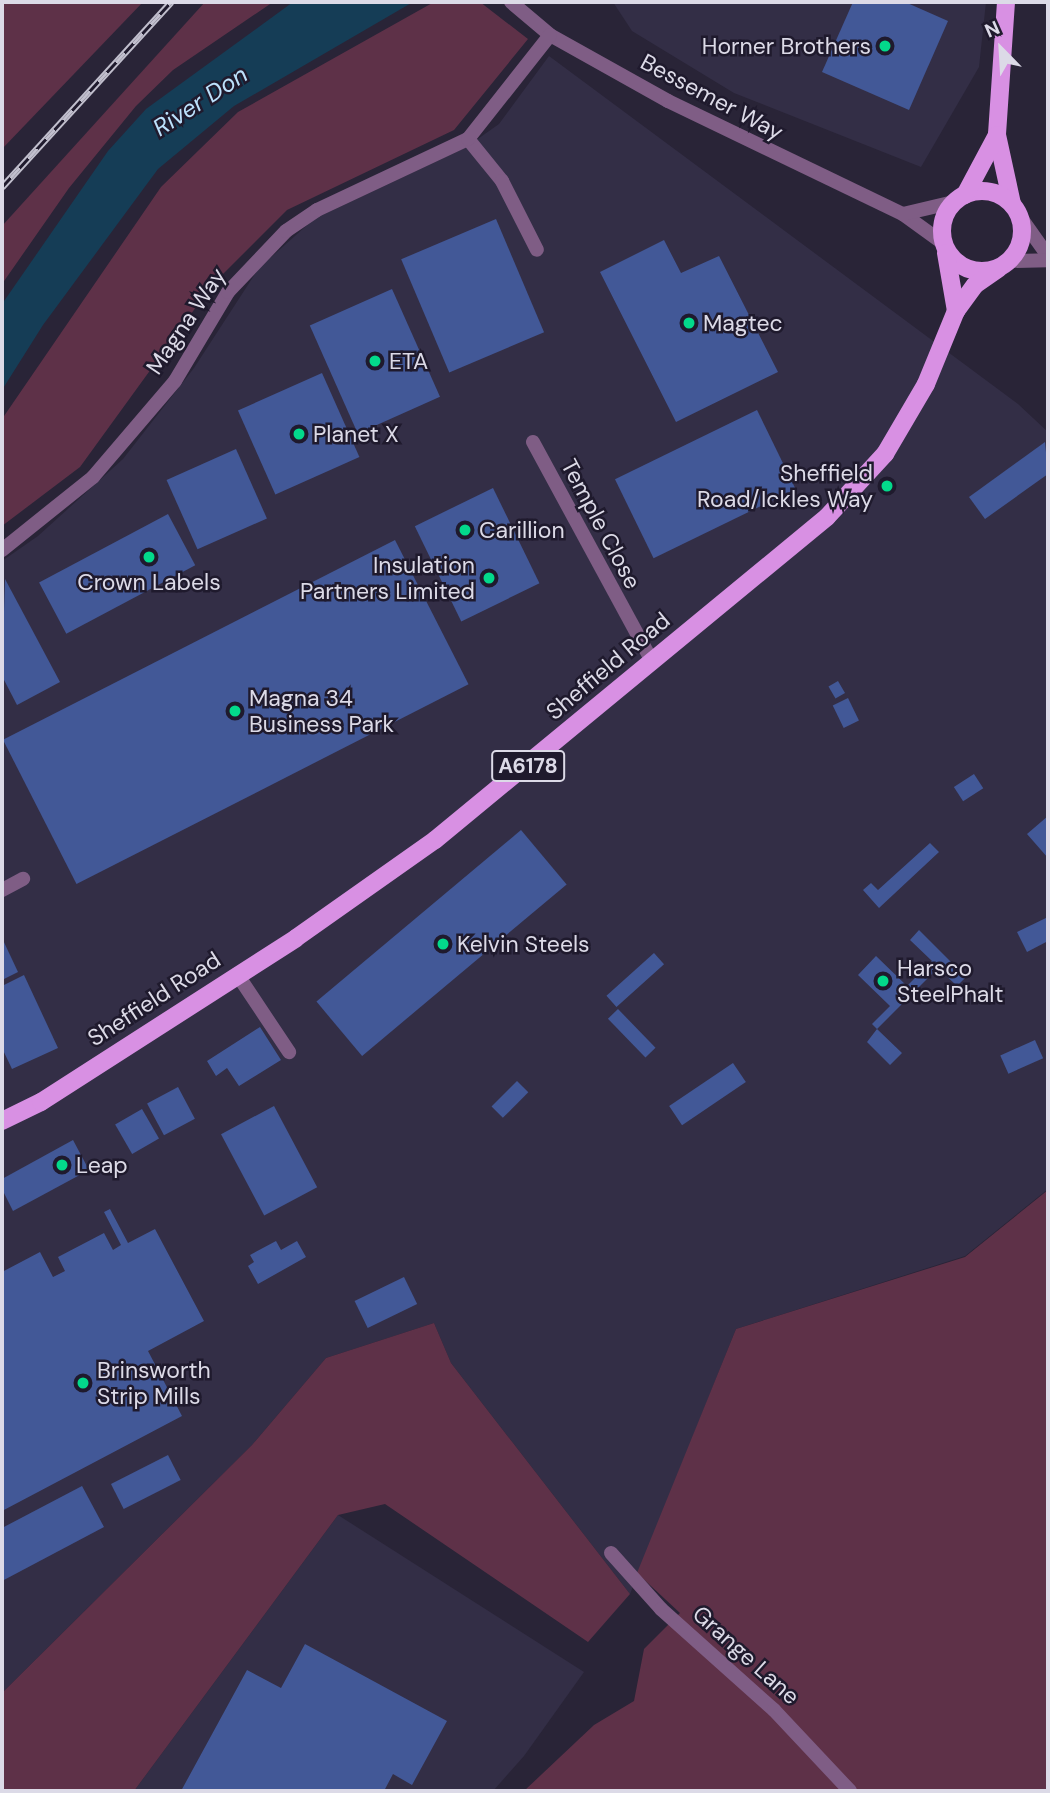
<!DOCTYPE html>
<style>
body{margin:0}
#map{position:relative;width:1050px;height:1793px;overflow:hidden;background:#292437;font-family:"DM Sans",sans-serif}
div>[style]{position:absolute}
.built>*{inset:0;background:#332e46}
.green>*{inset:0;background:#5e3148}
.water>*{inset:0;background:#153d56}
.building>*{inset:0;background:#425897;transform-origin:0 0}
.street>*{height:14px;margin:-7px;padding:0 7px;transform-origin:7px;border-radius:7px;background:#7f5d85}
.primary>*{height:18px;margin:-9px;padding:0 9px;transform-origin:9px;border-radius:9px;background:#d890e3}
.primary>.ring{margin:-9px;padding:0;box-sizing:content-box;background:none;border:18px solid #d890e3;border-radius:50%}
.rail>*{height:7px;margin-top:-3.5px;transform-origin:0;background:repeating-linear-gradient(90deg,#1f1a2d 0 13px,#c1bfcd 0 26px);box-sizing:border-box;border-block:2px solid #c1bfcd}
.dots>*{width:19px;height:19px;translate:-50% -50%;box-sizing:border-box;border:4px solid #1f1a2d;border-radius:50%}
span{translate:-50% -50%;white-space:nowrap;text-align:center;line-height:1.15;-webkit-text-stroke:5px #1f1a2d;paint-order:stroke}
.shield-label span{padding:2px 5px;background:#1f1a2d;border:2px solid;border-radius:5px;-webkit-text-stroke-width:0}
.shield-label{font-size:21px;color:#dcdae7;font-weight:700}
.poi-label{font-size:23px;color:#dcdae7}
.right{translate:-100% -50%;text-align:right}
.left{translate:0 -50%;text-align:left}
.street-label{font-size:23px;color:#dcdae7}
.water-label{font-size:24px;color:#bce1fc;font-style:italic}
.frame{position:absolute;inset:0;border:4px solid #dcdae7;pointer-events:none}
.north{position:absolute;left:966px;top:14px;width:70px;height:70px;-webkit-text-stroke:5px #1f1a2d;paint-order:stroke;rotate:336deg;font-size:19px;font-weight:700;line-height:28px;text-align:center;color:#dcdae7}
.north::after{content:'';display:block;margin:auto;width:24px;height:32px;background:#dcdae7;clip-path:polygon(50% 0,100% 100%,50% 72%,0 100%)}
</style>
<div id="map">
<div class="built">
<i style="clip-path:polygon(613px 2px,986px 2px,979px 67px,921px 167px,734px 93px,632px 31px)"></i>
<i style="clip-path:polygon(549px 56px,1018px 404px,1048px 432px,1048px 1189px,965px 1256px,736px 1329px,630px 1594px,451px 1363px,434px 1323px,326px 1358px,252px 1445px,2px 1693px,2px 561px,38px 536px,123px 459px,194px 368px,259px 268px,314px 219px,465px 148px,499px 124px)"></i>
<i style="clip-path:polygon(338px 1515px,584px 1672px,524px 1756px,493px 1791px,134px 1791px)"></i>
</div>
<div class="green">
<i style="clip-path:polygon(2px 2px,143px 2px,2px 149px)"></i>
<i style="clip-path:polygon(205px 2px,273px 2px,173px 70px,136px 106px,69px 188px,2px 284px,2px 226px)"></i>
<i style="clip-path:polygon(434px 2px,480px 2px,528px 39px,454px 130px,287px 210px,212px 285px,80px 467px,2px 526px,2px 419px,161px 187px,238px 112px)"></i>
<i style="clip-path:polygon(1048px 1190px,1048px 1791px,524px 1791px,594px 1725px,634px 1701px,644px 1649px,680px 1613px,637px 1573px,736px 1329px,965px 1257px)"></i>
<i style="clip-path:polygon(434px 1323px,451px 1363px,630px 1594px,588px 1642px,385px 1504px,338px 1515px,134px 1791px,2px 1791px,2px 1693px,252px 1445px,326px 1358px)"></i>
</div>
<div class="water">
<i style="clip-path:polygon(293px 2px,413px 2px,234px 106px,158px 169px,43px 325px,2px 390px,2px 304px,108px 151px,146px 109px)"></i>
</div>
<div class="building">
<i style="clip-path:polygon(853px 2px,905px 2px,948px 21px,909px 110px,822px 72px)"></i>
<i style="left:496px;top:219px;width:123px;height:103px;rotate:67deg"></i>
<i style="clip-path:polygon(664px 240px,681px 273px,719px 256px,778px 372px,676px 422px,600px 272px)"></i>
<i style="left:392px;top:289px;width:118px;height:90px;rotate:66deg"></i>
<i style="left:322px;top:373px;width:92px;height:92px;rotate:66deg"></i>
<i style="left:757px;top:410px;width:88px;height:158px;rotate:64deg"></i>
<i style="clip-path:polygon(1045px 442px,1048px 474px,985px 519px,969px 497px)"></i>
<i style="left:236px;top:449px;width:76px;height:76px;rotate:66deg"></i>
<i style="left:493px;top:488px;width:106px;height:87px;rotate:64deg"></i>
<i style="left:168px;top:514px;width:58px;height:146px;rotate:62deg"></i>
<i style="left:395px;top:540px;width:162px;height:440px;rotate:63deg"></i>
<i style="clip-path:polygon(5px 579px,60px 682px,17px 705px,2px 676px)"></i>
<i style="left:838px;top:681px;width:14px;height:11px;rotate:60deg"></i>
<i style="left:848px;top:698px;width:25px;height:17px;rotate:64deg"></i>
<i style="left:974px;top:774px;width:17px;height:24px;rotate:57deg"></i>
<i style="clip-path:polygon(1048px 816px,1048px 858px,1027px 834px)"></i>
<i style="left:521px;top:830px;width:71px;height:267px;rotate:50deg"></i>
<i style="clip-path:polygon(930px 843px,939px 852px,879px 908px,863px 890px,871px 883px,878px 890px)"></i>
<i style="clip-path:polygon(1048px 917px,1048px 941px,1027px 952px,1017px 932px)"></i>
<i style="clip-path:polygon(919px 930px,966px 977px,957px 986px,938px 968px,877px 1029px,902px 1053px,890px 1065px,867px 1042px,877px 1029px,872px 1024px,890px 1006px,858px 975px,876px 956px,907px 986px,932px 961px,910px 940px)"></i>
<i style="clip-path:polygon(2px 938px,18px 972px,2px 980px)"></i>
<i style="left:654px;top:953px;width:15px;height:64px;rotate:48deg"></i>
<i style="clip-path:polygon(24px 975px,58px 1048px,12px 1069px,2px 1048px,2px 986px)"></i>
<i style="left:618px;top:1009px;width:54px;height:14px;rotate:46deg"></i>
<i style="clip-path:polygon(260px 1027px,281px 1060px,239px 1086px,227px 1068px,216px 1076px,207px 1061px)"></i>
<i style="left:1035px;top:1040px;width:20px;height:38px;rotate:66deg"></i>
<i style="left:733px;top:1063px;width:23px;height:77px;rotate:56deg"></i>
<i style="left:517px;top:1081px;width:16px;height:36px;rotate:45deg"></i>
<i style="left:178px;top:1087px;width:36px;height:35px;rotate:62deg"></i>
<i style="left:274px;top:1106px;width:92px;height:60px;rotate:62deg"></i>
<i style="left:142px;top:1109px;width:34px;height:31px;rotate:60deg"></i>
<i style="clip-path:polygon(73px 1140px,89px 1170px,13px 1211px,2px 1189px,2px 1179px)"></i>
<i style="clip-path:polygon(110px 1209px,128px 1243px,155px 1229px,204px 1321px,148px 1351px,182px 1416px,2px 1511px,2px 1272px,40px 1252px,53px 1277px,65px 1271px,58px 1257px,104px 1233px,113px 1250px,121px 1245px,104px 1212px)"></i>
<i style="clip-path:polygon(276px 1241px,281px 1250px,297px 1241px,306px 1257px,258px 1284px,248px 1266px,254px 1262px,250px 1255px)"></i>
<i style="left:404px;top:1277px;width:30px;height:55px;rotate:64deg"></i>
<i style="left:168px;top:1455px;width:28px;height:64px;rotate:63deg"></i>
<i style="clip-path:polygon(82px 1486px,104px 1527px,2px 1581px,2px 1528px)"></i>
<i style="clip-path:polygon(305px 1644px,447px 1721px,412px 1785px,393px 1774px,384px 1791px,181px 1791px,247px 1670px,281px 1688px)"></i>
</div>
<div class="street">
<i style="left:511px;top:2px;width:51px;rotate:40.2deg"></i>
<i style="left:550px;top:35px;width:135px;rotate:29.2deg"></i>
<i style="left:668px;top:101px;width:261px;rotate:25.7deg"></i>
<i style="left:468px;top:139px;width:54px;rotate:51deg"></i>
<i style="left:502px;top:181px;width:77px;rotate:63.1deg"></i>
<i style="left:1019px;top:215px;width:50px;rotate:54.7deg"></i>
<i style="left:943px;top:243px;width:49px;rotate:-144.1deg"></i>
<i style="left:903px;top:214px;width:52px;rotate:-13.2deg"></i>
<i style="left:1009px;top:261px;width:39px;rotate:-1deg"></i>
<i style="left:533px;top:442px;width:249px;rotate:61.5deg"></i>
<i style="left:2px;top:550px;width:117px;rotate:-38.7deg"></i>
<i style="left:93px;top:477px;width:126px;rotate:-49.5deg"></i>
<i style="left:175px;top:381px;width:104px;rotate:-59.2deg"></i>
<i style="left:228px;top:292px;width:84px;rotate:-46.4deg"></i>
<i style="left:286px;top:231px;width:37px;rotate:-34deg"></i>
<i style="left:317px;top:210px;width:167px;rotate:-25.2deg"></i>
<i style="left:468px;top:139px;width:132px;rotate:-51.7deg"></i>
<i style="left:2px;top:890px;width:24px;rotate:-28deg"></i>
<i style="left:237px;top:974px;width:94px;rotate:56.3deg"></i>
<i style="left:611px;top:1553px;width:75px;rotate:48.2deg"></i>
<i style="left:661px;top:1609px;width:152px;rotate:41.8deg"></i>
<i style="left:774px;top:1710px;width:111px;rotate:46.8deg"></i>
</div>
<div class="primary">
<i style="left:1006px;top:2px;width:133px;rotate:93.9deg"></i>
<i style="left:997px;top:135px;width:71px;rotate:77.7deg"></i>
<i class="ring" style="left:942px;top:191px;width:62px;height:62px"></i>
<i style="left:965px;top:195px;width:68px;rotate:-61.9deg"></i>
<i style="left:946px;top:253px;width:59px;rotate:80.2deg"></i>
<i style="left:2px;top:1121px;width:43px;rotate:-26deg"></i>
<i style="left:41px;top:1102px;width:303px;rotate:-32.7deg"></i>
<i style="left:296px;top:938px;width:170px;rotate:-35.2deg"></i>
<i style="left:435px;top:840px;width:508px;rotate:-39.49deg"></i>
<i style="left:827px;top:517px;width:86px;rotate:-47.4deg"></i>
<i style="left:885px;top:454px;width:81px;rotate:-59.6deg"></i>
<i style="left:926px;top:384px;width:79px;rotate:-67.7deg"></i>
<i style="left:956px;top:311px;width:32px;rotate:-54deg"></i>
<i style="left:975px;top:285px;width:29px;rotate:-35deg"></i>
</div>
<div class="rail">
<i style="left:2px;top:187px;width:251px;rotate:-47.6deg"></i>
</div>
<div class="dots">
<i style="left:885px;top:46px;background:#03d98b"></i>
<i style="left:689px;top:323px;background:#03d98b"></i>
<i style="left:375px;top:361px;background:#03d98b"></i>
<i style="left:299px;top:434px;background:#03d98b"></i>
<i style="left:887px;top:486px;background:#03d98b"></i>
<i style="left:465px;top:530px;background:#03d98b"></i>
<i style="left:149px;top:557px;background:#03d98b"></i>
<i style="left:489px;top:578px;background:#03d98b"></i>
<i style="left:235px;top:711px;background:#03d98b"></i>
<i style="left:443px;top:944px;background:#03d98b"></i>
<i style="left:883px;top:981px;background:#03d98b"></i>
<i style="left:62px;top:1165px;background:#03d98b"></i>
<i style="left:83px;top:1383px;background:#03d98b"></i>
</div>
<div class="shield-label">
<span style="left:528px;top:766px">A6178</span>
</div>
<div class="poi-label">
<span class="right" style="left:871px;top:46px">Horner Brothers</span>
<span class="left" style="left:703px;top:323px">Magtec</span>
<span class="left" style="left:389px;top:361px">ETA</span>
<span class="left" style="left:313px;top:434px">Planet X</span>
<span class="right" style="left:873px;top:486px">Sheffield<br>Road/Ickles Way</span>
<span class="left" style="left:479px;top:530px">Carillion</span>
<span class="right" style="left:475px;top:578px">Insulation<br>Partners Limited</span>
<span style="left:149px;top:582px">Crown Labels</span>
<span class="left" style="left:249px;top:711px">Magna 34<br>Business Park</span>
<span class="left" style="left:457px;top:944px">Kelvin Steels</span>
<span class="left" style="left:897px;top:981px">Harsco<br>SteelPhalt</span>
<span class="left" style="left:76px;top:1165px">Leap</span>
<span class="left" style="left:97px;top:1383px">Brinsworth<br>Strip Mills</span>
</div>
<div class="street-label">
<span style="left:712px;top:97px;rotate:28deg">Bessemer Way</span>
<span style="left:186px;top:321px;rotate:-56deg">Magna Way</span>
<span style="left:601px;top:524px;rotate:62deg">Temple Close</span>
<span style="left:608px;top:666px;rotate:-40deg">Sheffield Road</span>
<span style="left:154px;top:999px;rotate:-33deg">Sheffield Road</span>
<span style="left:746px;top:1655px;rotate:42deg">Grange Lane</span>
</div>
<div class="water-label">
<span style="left:200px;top:101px;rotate:-33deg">River Don</span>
</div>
<div class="frame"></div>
<div class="north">N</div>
</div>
